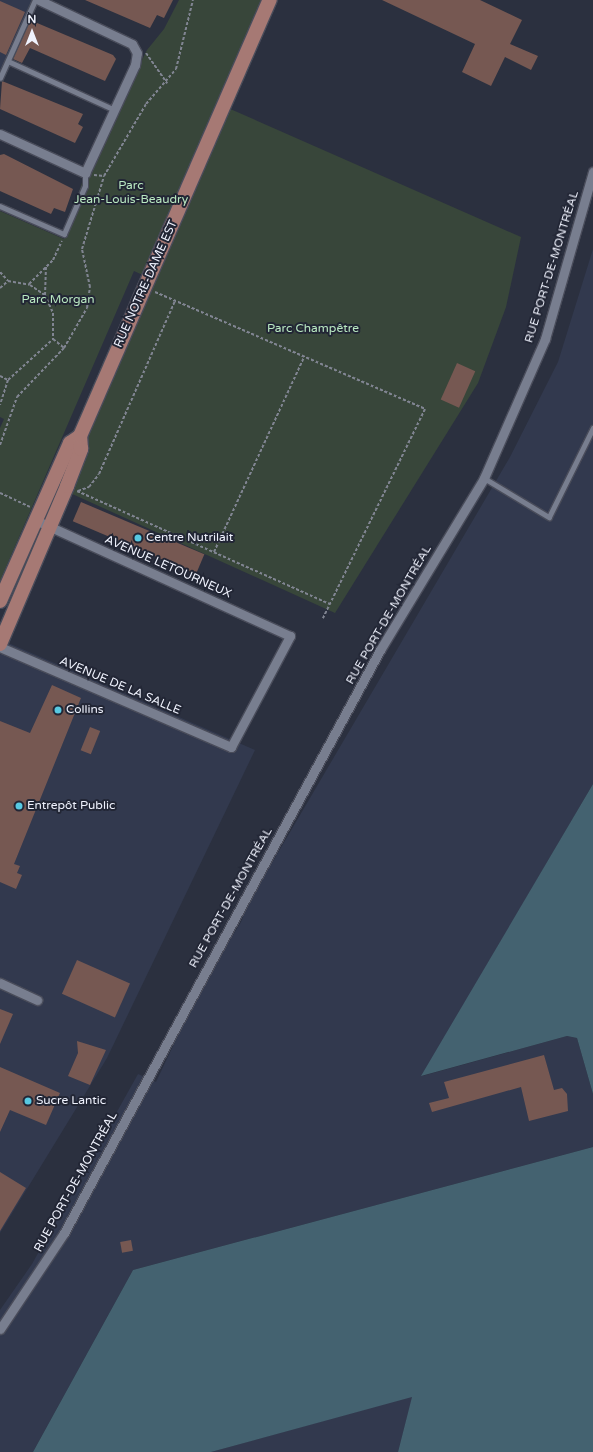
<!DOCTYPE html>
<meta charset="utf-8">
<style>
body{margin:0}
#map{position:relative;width:593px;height:1452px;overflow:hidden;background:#2b303f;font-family:"Varela Round",sans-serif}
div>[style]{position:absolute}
.built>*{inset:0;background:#32394e}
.green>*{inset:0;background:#38463a}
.water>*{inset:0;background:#446270}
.building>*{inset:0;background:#765852;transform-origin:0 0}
.path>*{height:2px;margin-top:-1px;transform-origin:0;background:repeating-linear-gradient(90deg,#818592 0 3px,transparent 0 5px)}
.roads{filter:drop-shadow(1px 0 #494c5a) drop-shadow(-1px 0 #494c5a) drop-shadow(0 1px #494c5a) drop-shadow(0 -1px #494c5a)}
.service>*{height:4.5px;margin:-2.25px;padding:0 2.25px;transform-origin:2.25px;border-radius:2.25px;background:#787e8f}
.minor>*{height:9px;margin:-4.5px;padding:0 4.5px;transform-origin:4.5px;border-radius:4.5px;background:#787e8f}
.primary>*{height:14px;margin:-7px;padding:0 7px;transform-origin:7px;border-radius:7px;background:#a67974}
.dots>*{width:11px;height:11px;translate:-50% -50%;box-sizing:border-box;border:2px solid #222635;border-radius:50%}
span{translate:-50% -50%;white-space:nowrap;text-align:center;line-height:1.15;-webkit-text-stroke:4px #222635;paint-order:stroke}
.park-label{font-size:12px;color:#b9e8c1}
.street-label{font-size:12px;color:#eff2fd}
.poi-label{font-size:12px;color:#eff2fd}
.left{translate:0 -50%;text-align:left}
.north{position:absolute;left:12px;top:12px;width:40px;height:40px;-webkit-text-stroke:3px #222635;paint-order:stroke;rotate:0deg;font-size:11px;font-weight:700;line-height:16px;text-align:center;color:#eff2fd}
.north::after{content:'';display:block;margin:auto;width:14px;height:18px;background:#eff2fd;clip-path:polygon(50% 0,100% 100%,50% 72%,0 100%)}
</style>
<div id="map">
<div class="built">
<i style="clip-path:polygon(0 0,35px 0,0 76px)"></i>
<i style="clip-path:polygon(593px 249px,593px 784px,422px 1076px,567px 1036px,577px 1038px,593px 1094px,593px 1147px,133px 1270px,33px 1452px,0 1452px,0 1310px,32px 1264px,138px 1074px,156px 1082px,223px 940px,228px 943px,241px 922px,249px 902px,510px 457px,558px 362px)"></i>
<i style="clip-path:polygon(6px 642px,255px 750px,107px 1058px,0 1233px,0 655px)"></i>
<i style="clip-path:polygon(413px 1396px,398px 1452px,211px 1452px)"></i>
</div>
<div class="green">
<i style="clip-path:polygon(179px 0,269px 0,149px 278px,134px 271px,0 581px,0 428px,4px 419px,0 417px,0 211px,64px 239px,85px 173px,147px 50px,164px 29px)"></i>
<i style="clip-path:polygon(228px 108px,521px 237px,506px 307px,478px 383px,335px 613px,59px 488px)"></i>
</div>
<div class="water">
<i style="clip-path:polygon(593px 784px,593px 1094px,577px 1038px,567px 1036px,421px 1076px)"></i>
<i style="clip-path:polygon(593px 1147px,593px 1452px,398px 1452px,412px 1397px,211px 1452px,33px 1452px,133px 1270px)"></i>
</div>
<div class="building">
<i style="clip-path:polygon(85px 0,173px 0,164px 18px,157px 15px,150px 28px)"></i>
<i style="clip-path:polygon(382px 0,480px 0,522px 20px,510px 44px,538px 56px,531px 70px,505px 57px,491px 86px,462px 72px,475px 44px)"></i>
<i style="clip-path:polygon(0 1px,25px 12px,6px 55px,0 52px)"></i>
<i style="clip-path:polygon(30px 20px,113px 55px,116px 59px,105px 81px,30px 48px,22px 63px,13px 59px)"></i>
<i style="clip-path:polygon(2px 81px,83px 114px,78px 124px,83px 127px,75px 143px,0 109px)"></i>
<i style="clip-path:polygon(4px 154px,73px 189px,65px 212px,54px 208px,51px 214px,0 191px,0 155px)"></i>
<i style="left:457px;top:363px;width:20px;height:40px;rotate:24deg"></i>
<i style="left:81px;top:502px;width:134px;height:21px;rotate:23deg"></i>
<i style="clip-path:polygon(52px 685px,81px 698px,14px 864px,20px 866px,17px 873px,22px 875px,16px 889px,0 882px,0 721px,30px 733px)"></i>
<i style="left:90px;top:727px;width:11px;height:25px;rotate:22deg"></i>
<i style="left:77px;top:960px;width:58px;height:37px;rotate:24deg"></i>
<i style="clip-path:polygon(0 1009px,13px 1014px,0 1044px)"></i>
<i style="clip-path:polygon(77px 1041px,106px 1050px,90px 1085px,68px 1076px,78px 1053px)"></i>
<i style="clip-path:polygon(544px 1055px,554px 1090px,562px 1088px,567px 1094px,568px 1111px,529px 1121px,521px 1087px,432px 1112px,429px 1103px,449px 1098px,444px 1082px)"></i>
<i style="clip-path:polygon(0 1067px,60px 1093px,46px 1125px,10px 1110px,0 1132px)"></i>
<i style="clip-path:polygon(0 1172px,26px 1188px,0 1231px)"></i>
<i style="left:131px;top:1240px;width:11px;height:11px;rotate:80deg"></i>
</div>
<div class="path">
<i style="left:146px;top:53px;width:37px;rotate:55deg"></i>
<i style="left:94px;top:175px;width:10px;rotate:6deg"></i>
<i style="left:0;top:272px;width:12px;rotate:48deg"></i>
<i style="left:8px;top:281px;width:22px;rotate:10deg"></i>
<i style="left:30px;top:285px;width:18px;rotate:34deg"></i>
<i style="left:45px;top:295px;width:20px;rotate:66deg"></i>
<i style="left:53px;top:313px;width:26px;rotate:90deg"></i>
<i style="left:53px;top:339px;width:14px;rotate:39deg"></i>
<i style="left:29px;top:284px;width:34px;rotate:-45deg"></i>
<i style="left:53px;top:260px;width:21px;rotate:-65deg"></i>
<i style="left:0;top:288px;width:11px;rotate:-41deg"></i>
<i style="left:155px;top:292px;width:294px;rotate:23.4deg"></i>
<i style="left:425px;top:409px;width:233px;rotate:116deg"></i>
<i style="left:45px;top:295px;width:29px;rotate:-88deg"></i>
<i style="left:0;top:376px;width:9px;rotate:27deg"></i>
<i style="left:8px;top:380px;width:26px;rotate:108deg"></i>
<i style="left:8px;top:380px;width:61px;rotate:-42.3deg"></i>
<i style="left:0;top:445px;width:51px;rotate:-70.5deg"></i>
<i style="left:17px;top:397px;width:68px;rotate:-46.2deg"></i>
<i style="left:64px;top:348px;width:46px;rotate:-60.1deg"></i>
<i style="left:87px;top:308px;width:21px;rotate:-82deg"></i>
<i style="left:90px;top:287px;width:39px;rotate:-102deg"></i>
<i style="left:82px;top:249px;width:76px;rotate:-73.2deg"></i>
<i style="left:104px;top:176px;width:83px;rotate:-59.7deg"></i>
<i style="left:146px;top:104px;width:46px;rotate:-49.4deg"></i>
<i style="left:176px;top:69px;width:71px;rotate:-76.2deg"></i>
<i style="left:77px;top:491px;width:277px;rotate:24.1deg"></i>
<i style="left:78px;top:491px;width:12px;rotate:-20deg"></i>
<i style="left:89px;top:487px;width:16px;rotate:-52deg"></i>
<i style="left:99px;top:474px;width:189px;rotate:-66.3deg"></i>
<i style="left:0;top:493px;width:33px;rotate:25deg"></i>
<i style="left:214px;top:552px;width:215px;rotate:-65.2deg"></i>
</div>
<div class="roads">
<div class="service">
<i style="left:8px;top:61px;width:118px;rotate:24.6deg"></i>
<i style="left:0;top:78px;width:85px;rotate:-65.8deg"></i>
<i style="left:0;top:206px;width:70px;rotate:23.6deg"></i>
<i style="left:64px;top:234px;width:52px;rotate:-66.4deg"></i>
<i style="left:85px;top:186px;width:13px;rotate:-90deg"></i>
<i style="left:484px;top:478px;width:76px;rotate:31deg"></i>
<i style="left:549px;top:517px;width:99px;rotate:-63.7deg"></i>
</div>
<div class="minor">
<i style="left:0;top:134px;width:94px;rotate:24.6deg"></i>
<i style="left:85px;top:173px;width:119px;rotate:-65.2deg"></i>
<i style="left:135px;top:65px;width:12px;rotate:-81deg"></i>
<i style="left:137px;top:53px;width:10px;rotate:-119deg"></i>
<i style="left:132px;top:44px;width:103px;rotate:-154.7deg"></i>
<i style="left:0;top:647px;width:252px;rotate:23.4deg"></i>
<i style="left:231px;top:747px;width:126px;rotate:-62deg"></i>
<i style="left:290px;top:636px;width:279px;rotate:-155.5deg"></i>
<i style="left:0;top:983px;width:41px;rotate:24.7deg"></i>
<i style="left:0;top:1329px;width:115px;rotate:-56.3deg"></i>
<i style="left:64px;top:1233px;width:663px;rotate:-61.54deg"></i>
<i style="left:380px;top:650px;width:201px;rotate:-58.8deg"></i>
<i style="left:484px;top:478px;width:152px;rotate:-66.3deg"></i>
<i style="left:545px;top:339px;width:174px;rotate:-74deg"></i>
</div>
<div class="primary">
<i style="left:0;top:601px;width:173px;rotate:-66.1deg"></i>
<i style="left:70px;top:443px;width:12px;rotate:-35deg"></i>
<i style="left:0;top:644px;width:172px;rotate:-67deg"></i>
<i style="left:67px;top:486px;width:40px;rotate:-69deg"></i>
<i style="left:81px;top:449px;width:13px;rotate:-94deg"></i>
<i style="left:80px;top:436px;width:476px;rotate:-66.5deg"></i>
</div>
</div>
<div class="dots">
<i style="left:138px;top:538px;background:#57c9e2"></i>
<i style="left:58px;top:710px;background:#57c9e2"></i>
<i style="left:19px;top:806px;background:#57c9e2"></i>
<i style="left:28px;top:1101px;background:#57c9e2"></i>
</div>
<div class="park-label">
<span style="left:131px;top:193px">Parc<br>Jean-Louis-Beaudry</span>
<span style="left:58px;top:300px">Parc Morgan</span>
<span style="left:313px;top:329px">Parc Champêtre</span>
</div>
<div class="street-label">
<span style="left:552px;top:267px;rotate:-73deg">RUE PORT-DE-MONTRÉAL</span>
<span style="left:146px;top:284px;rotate:-66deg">RUE NOTRE-DAME EST</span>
<span style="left:168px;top:567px;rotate:24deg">AVENUE LETOURNEUX</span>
<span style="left:389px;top:615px;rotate:-60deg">RUE PORT-DE-MONTRÉAL</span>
<span style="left:120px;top:686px;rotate:23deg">AVENUE DE LA SALLE</span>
<span style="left:231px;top:898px;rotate:-61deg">RUE PORT-DE-MONTRÉAL</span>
<span style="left:76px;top:1182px;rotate:-61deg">RUE PORT-DE-MONTRÉAL</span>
</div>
<div class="poi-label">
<span class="left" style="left:146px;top:538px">Centre Nutrilait</span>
<span class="left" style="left:66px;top:710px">Collins</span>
<span class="left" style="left:27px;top:806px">Entrepôt Public</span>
<span class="left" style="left:36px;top:1101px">Sucre Lantic</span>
</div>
<div class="north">N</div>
</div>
